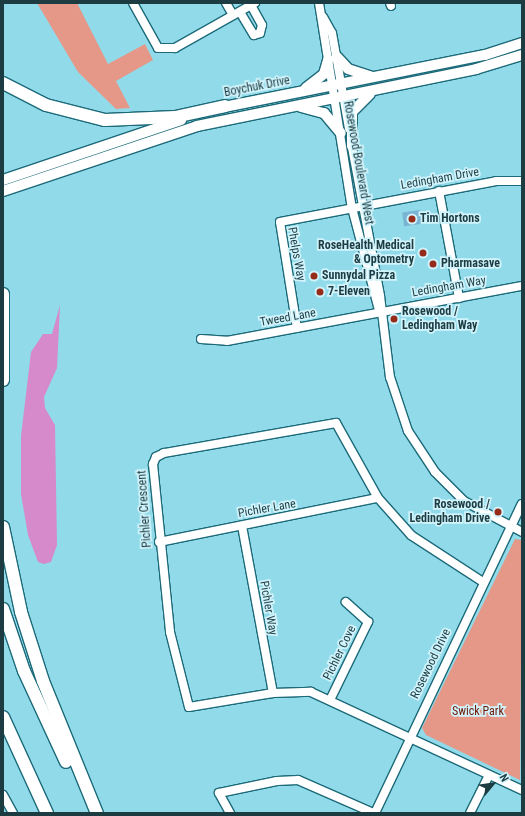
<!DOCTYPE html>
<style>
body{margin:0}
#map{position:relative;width:525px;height:816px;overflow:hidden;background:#91dae9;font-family:"Roboto Condensed",sans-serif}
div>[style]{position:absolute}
.green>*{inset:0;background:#e59888}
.water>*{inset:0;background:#d689cb}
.building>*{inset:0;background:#79b4d3;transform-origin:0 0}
.roads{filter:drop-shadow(1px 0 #1c6a79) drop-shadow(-1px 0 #1c6a79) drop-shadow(0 1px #1c6a79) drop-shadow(0 -1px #1c6a79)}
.minor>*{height:8px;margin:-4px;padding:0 4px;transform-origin:4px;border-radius:4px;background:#fff}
.major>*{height:10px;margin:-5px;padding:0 5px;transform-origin:5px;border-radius:5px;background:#fff}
.highway>*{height:12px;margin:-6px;padding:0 6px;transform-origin:6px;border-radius:6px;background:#fff}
.dots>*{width:11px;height:11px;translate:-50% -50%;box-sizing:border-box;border:2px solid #d1f4fc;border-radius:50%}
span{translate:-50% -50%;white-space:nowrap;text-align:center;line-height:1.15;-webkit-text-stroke:3.5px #d1f4fc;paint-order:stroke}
.street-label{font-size:12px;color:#1d3c42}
.poi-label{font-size:12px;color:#1d3c42;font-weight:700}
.left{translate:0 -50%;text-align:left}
.right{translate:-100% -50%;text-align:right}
.park-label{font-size:12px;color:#6f1707}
.frame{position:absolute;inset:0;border:4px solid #1d3c42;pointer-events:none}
.north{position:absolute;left:473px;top:764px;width:40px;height:40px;-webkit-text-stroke:3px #d1f4fc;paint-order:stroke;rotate:61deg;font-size:11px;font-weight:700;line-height:16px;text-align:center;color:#1d3c42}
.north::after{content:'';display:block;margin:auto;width:14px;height:18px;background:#1d3c42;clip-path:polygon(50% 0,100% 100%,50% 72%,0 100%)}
</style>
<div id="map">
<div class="green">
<i style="clip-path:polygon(37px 3px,77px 3px,108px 64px,145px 44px,153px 60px,116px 81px,130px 108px,116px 109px,78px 72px)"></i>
<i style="clip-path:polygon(515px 539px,522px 540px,520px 780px,426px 735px,422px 728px)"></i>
</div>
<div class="water">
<i style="clip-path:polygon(60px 305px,57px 368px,44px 397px,45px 408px,55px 425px,57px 545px,51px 562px,44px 564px,38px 562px,28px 535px,21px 494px,21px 436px,31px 352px,43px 334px,52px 334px)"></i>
</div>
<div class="building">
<i style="left:420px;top:210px;width:14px;height:18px;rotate:82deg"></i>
</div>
<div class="roads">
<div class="minor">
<i style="left:133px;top:3px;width:51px;rotate:60.9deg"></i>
<i style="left:158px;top:48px;width:17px"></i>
<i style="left:175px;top:48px;width:92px;rotate:-29.4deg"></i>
<i style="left:226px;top:3px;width:14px;rotate:60deg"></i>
<i style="left:319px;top:3px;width:208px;rotate:80.9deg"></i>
<i style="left:352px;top:208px;width:106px;rotate:75.2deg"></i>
<i style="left:390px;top:3px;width:3px;rotate:72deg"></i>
<i style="left:240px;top:12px;width:27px;rotate:59deg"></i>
<i style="left:254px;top:35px;width:6px;rotate:-18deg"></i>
<i style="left:260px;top:33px;width:8px;rotate:-76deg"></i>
<i style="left:262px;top:25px;width:23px;rotate:-119deg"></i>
<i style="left:323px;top:17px;width:18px;rotate:61deg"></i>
<i style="left:332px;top:33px;width:97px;rotate:79.9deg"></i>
<i style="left:351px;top:142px;width:157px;rotate:79.3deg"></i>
<i style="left:380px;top:296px;width:82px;rotate:83deg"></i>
<i style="left:390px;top:377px;width:57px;rotate:71.6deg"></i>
<i style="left:408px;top:431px;width:49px;rotate:56.6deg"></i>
<i style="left:435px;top:472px;width:41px;rotate:45deg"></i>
<i style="left:464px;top:501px;width:66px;rotate:28.1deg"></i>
<i style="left:439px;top:191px;width:109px;rotate:79.4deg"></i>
<i style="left:297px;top:328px;width:107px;rotate:-99.1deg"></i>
<i style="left:280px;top:222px;width:220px;rotate:-10.7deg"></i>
<i style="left:496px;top:181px;width:26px"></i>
<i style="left:201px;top:339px;width:26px;rotate:4deg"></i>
<i style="left:227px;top:341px;width:300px;rotate:-10.6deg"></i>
<i style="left:242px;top:526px;width:170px;rotate:79.5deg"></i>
<i style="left:159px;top:542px;width:223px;rotate:-11.4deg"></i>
<i style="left:483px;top:582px;width:86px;rotate:-146.9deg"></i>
<i style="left:411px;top:535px;width:50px;rotate:-131.7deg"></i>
<i style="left:378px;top:498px;width:86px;rotate:-119.2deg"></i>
<i style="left:336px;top:423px;width:175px;rotate:170.1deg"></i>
<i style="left:164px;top:453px;width:9px;rotate:153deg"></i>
<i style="left:156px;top:457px;width:8px;rotate:113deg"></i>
<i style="left:153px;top:464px;width:169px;rotate:84.2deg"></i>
<i style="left:170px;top:632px;width:77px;rotate:75.8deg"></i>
<i style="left:189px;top:707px;width:85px;rotate:-9.5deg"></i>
<i style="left:273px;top:693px;width:38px;rotate:-2deg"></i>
<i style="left:311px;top:692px;width:233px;rotate:24.9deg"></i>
<i style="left:331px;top:698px;width:85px;rotate:-64deg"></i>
<i style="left:368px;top:622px;width:30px;rotate:-138deg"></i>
<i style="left:3px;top:795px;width:21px;rotate:61deg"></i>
<i style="left:230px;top:813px;width:23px;rotate:-119deg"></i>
<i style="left:219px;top:793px;width:59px;rotate:-11.7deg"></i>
<i style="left:277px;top:781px;width:21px;rotate:-3deg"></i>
<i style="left:298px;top:780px;width:82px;rotate:23.7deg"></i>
<i style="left:375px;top:813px;width:342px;rotate:-64.6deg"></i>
<i style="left:470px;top:813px;width:42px;rotate:-63.4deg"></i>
</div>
<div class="major">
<i style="left:337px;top:57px;width:16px;rotate:47deg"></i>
<i style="left:348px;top:69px;width:25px;rotate:18deg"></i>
<i style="left:306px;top:88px;width:23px;rotate:-38deg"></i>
<i style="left:324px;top:74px;width:15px;rotate:-74deg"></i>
<i style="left:301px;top:107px;width:24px;rotate:15deg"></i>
<i style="left:324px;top:113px;width:26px;rotate:50deg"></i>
<i style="left:219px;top:108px;width:271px;rotate:-11.3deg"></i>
<i style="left:485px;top:55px;width:39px;rotate:-18deg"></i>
<i style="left:352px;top:146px;width:34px;rotate:-90deg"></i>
<i style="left:352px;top:112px;width:25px;rotate:-45deg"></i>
<i style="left:3px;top:180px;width:188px;rotate:-18.6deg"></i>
<i style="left:3px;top:191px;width:205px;rotate:-18.5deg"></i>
<i style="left:197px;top:126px;width:285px;rotate:-11.5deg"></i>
<i style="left:476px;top:69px;width:48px;rotate:-16.9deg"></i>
</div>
<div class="highway">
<i style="left:3px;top:83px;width:48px;rotate:27.1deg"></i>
<i style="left:46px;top:105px;width:61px;rotate:14.3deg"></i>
<i style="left:105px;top:120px;width:70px;rotate:-2.5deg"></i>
<i style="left:175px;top:117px;width:51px;rotate:-12.4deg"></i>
<i style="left:3px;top:294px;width:86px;rotate:90deg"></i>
<i style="left:3px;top:527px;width:87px;rotate:78deg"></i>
<i style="left:21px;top:612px;width:72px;rotate:72.3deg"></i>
<i style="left:43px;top:681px;width:143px;rotate:67.8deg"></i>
<i style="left:3px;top:609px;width:65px;rotate:71.3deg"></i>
<i style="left:24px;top:671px;width:100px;rotate:65.2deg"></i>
<i style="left:3px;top:717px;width:106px;rotate:65.4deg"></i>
</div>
</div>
<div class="dots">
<i style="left:412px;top:219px;background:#952b18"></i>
<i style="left:423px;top:253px;background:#952b18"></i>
<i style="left:433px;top:264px;background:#952b18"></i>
<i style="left:314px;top:276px;background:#952b18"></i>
<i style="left:320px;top:292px;background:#952b18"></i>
<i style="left:394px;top:319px;background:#952b18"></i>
<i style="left:498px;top:512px;background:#952b18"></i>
</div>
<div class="street-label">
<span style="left:257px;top:87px;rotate:-11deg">Boychuk Drive</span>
<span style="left:358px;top:163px;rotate:80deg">Rosewood Boulevard West</span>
<span style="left:440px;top:179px;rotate:-10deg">Ledingham Drive</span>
<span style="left:296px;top:254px;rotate:80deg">Phelps Way</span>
<span style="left:449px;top:287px;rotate:-10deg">Ledingham Way</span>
<span style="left:288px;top:318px;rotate:-10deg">Tweed Lane</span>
<span style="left:145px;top:509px;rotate:-94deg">Pichler Crescent</span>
<span style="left:267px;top:509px;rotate:-10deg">Pichler Lane</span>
<span style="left:268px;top:608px;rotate:80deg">Pichler Way</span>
<span style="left:340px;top:653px;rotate:-64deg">Pichler Cove</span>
<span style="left:431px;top:664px;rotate:-64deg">Rosewood Drive</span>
</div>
<div class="poi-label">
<span class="left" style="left:420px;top:219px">Tim Hortons</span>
<span class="right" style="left:414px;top:253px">RoseHealth Medical<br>&amp; Optometry</span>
<span class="left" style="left:441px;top:264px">Pharmasave</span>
<span class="left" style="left:322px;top:276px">Sunnydal Pizza</span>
<span class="left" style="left:328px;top:292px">7-Eleven</span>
<span class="left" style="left:402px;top:319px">Rosewood /<br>Ledingham Way</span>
<span class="right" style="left:490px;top:512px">Rosewood /<br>Ledingham Drive</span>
</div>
<div class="park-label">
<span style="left:478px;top:712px">Swick Park</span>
</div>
<div class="frame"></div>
<div class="north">N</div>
</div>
